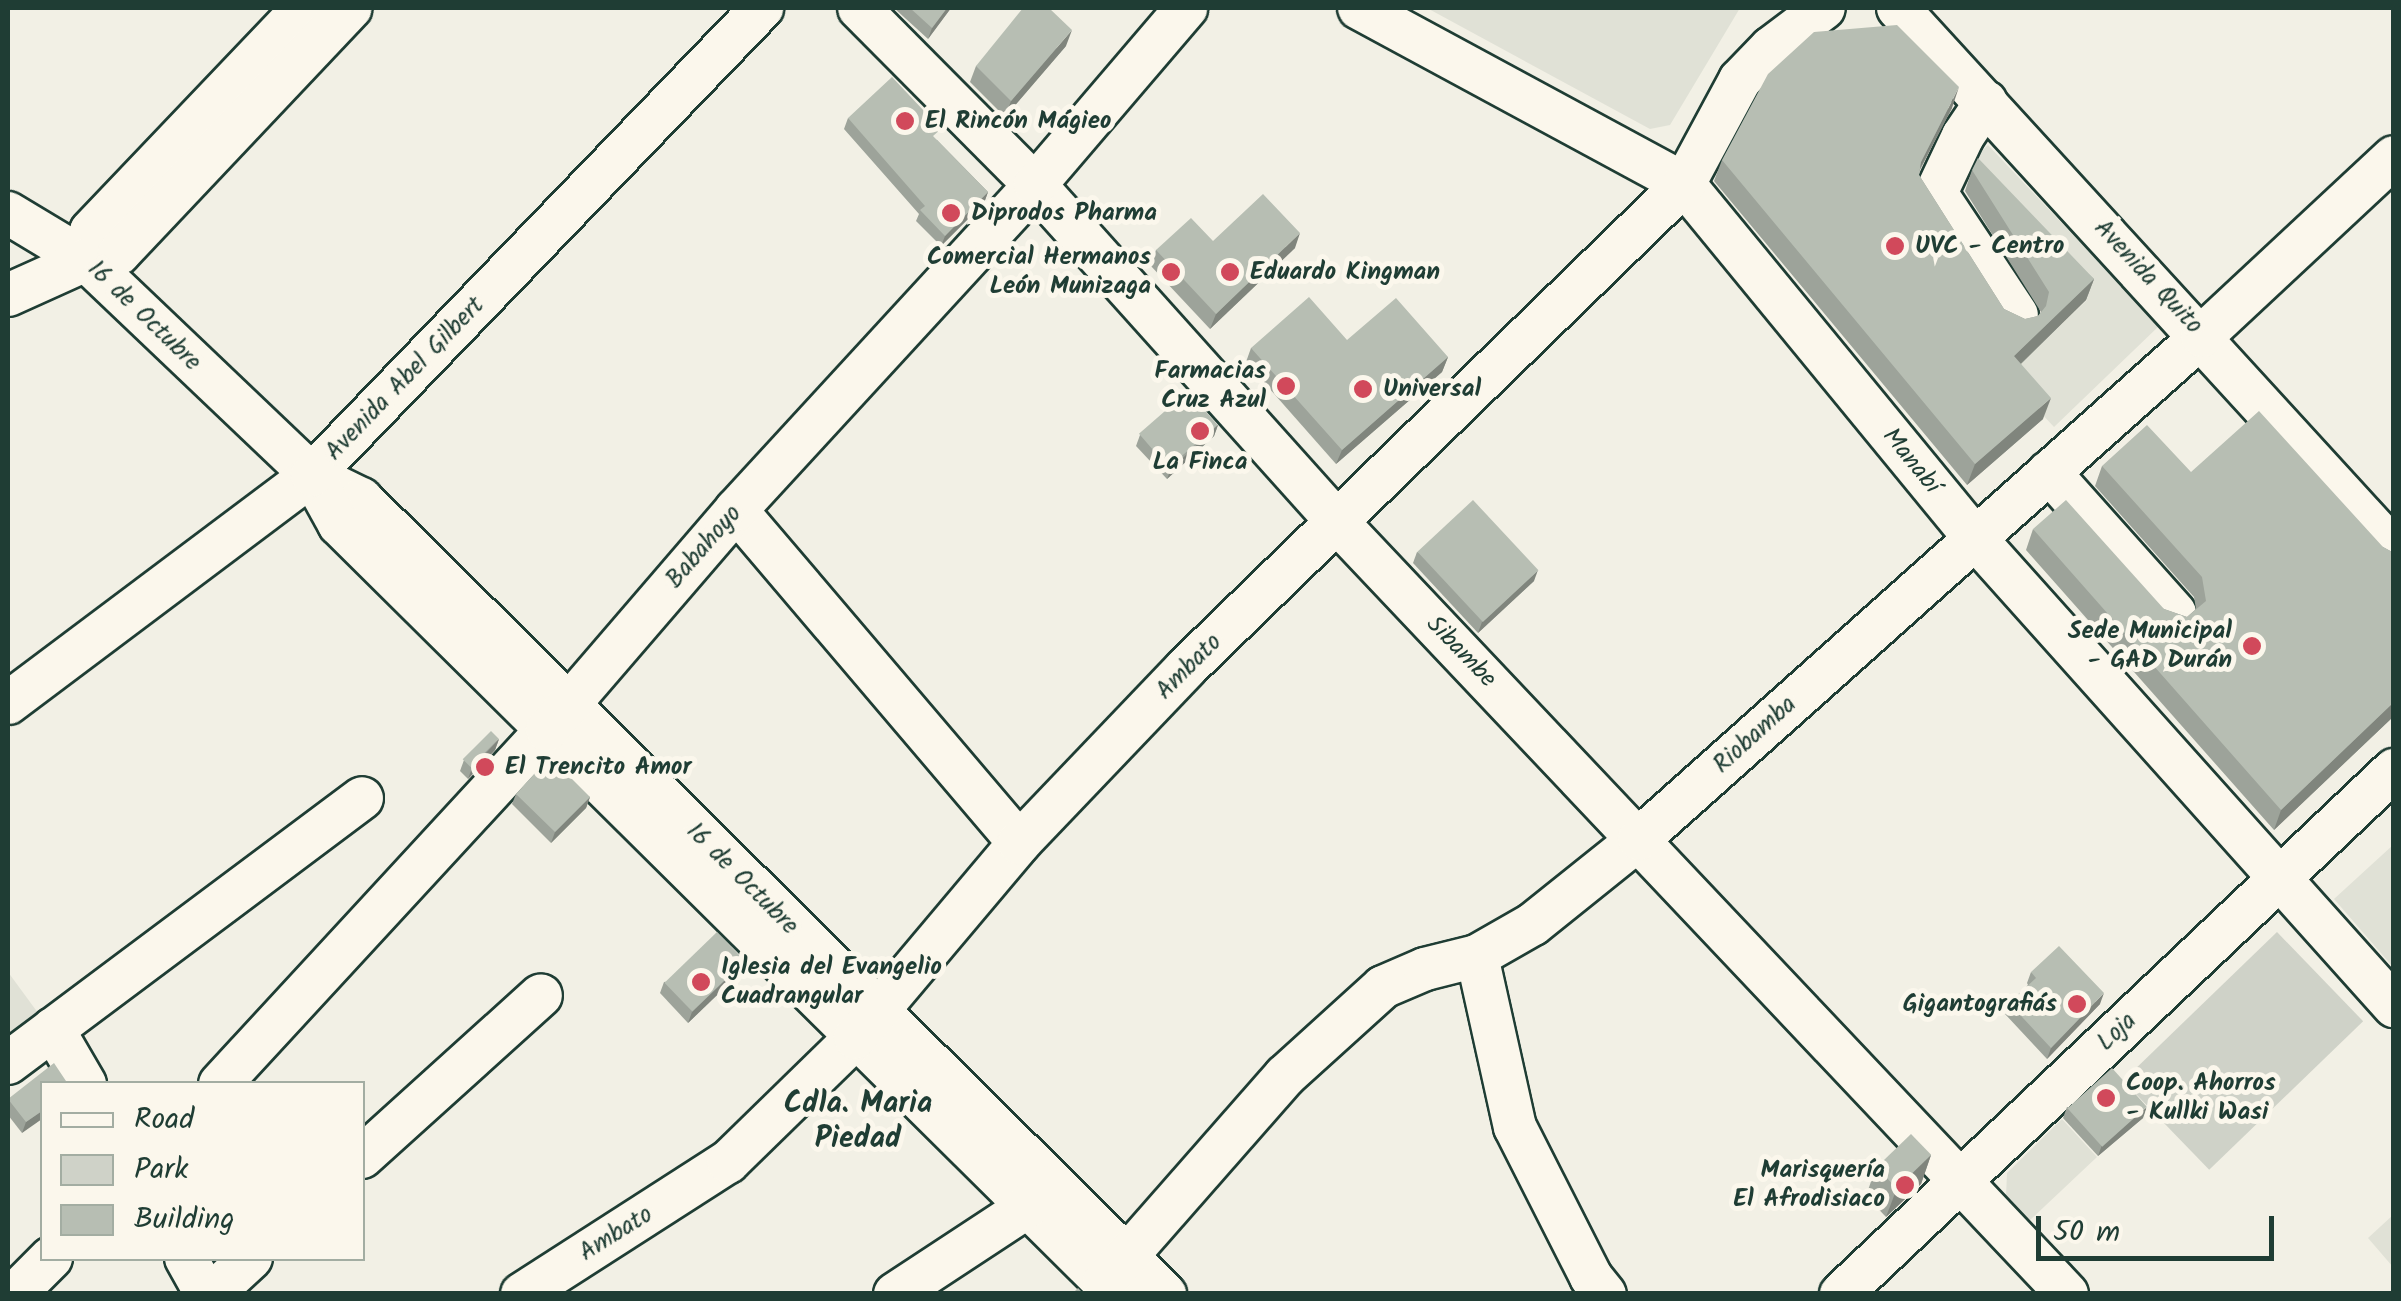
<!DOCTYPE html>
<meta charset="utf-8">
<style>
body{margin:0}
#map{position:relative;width:2401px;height:1301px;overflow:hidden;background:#f2f0e5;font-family:Kalam,sans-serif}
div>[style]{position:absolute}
.built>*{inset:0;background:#e0e1d6}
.green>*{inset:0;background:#cfd2c8;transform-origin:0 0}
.roads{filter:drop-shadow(2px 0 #1f3d34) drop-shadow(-2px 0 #1f3d34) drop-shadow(0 2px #1f3d34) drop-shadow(0 -2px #1f3d34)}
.minor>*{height:42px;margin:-21px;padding:0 21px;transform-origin:21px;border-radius:21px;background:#fbf7ec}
.wall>*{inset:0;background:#9da39a}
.shaded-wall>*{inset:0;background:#80857d}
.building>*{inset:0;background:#b7beb3;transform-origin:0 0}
.dots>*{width:28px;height:28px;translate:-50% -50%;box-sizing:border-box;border:5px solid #fbf7ec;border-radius:50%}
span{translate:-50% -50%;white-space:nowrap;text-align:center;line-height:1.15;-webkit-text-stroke:10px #fbf7ec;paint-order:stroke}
.poi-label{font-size:25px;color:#1f3d34;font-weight:700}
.left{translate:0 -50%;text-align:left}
.right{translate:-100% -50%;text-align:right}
.street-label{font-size:25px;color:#1f3d34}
.quarter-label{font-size:30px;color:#1f3d34;font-weight:700}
.frame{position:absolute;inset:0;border:10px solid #1f3d34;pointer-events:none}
.legend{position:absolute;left:40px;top:1081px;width:325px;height:180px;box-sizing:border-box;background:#fbf7ec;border:2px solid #a3ada2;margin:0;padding:12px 18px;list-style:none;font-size:30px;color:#1f3d34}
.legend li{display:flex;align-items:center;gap:20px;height:50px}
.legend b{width:50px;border:2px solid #a3ada2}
.scale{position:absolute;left:2036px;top:1216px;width:238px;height:45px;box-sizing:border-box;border:5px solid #1f3d34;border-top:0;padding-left:12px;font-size:30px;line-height:35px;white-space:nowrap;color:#1f3d34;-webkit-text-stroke:8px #fbf7ec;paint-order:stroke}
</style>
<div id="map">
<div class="built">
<i style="clip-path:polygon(1427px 8px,1740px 8px,1670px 125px,1650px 129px)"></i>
<i style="clip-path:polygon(1988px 145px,2159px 326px,2054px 427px,2007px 377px,2087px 300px,1963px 169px)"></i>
<i style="clip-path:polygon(2393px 845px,2393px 967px,2334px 899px)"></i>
<i style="clip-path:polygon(8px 972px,41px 1017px,8px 1042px)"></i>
<i style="clip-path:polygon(2062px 1119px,2097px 1157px,2029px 1221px,2006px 1197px,2007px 1173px)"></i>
<i style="clip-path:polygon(2393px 1215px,2393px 1267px,2368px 1238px)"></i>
</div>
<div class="green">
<i style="left:2277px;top:932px;width:124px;height:214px;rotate:46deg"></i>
</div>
<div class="roads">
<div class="minor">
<i style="left:859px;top:8px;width:250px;rotate:45.2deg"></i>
<i style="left:1035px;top:185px;width:454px;rotate:48.1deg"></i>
<i style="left:1338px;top:523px;width:1061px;rotate:46.6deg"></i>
<i style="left:1359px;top:8px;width:370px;rotate:28.4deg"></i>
<i style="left:1684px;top:184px;width:457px;rotate:50.6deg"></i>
<i style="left:1974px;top:537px;width:630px;rotate:48.15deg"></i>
<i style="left:1898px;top:8px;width:735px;rotate:47.54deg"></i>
<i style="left:1986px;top:102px;width:41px;rotate:124.1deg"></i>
<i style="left:1963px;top:136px;width:63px;rotate:115.3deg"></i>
<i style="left:1936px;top:193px;width:146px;rotate:56.4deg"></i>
<i style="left:8px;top:213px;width:91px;rotate:31.1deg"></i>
<i style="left:86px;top:260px;width:312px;rotate:43.6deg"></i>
<i style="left:312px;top:475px;width:55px;rotate:26.1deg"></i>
<i style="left:361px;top:499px;width:1131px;rotate:44.68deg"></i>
<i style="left:86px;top:260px;width:29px;rotate:-80deg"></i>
<i style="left:91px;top:231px;width:308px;rotate:-46.4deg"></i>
<i style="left:8px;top:295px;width:85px;rotate:-24.2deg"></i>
<i style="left:86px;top:260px;width:34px;rotate:-12deg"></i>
<i style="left:119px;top:253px;width:337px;rotate:-46.6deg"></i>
<i style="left:2049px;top:472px;width:189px;rotate:48.2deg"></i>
<i style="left:312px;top:475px;width:56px;rotate:61.1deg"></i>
<i style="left:339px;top:524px;width:1094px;rotate:44.74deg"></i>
<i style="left:736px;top:510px;width:437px;rotate:49.6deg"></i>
<i style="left:8px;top:703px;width:380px;rotate:-36.9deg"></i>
<i style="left:312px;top:475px;width:649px;rotate:-46.06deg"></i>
<i style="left:1477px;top:956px;width:175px;rotate:77.5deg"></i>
<i style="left:1515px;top:1127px;width:168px;rotate:63.1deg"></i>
<i style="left:1591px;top:1277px;width:22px;rotate:51deg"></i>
<i style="left:53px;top:1029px;width:64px;rotate:59.8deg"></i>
<i style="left:8px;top:1063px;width:442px;rotate:-36.8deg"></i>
<i style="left:220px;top:1084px;width:482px;rotate:-47.3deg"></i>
<i style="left:547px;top:730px;width:290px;rotate:-49.3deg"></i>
<i style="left:736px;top:510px;width:442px;rotate:-47.4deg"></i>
<i style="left:1035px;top:185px;width:233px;rotate:-49.5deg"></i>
<i style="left:362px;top:1157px;width:241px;rotate:-42.1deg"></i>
<i style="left:186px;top:1258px;width:41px;rotate:60.9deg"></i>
<i style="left:1104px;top:1282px;width:274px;rotate:-48.7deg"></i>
<i style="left:1285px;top:1076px;width:132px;rotate:-42.2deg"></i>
<i style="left:1383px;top:987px;width:46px;rotate:-23.2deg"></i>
<i style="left:1425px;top:969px;width:54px;rotate:-14deg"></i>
<i style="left:1477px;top:956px;width:64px;rotate:-29.7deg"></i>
<i style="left:1533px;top:924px;width:136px;rotate:-38.7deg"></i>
<i style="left:1639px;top:839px;width:755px;rotate:-41.78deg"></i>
<i style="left:2202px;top:336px;width:262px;rotate:-43deg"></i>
<i style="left:15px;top:1294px;width:51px;rotate:-45deg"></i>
<i style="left:212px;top:1294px;width:53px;rotate:-42.7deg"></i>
<i style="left:522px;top:1294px;width:245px;rotate:-32.7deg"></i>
<i style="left:728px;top:1162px;width:177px;rotate:-44.3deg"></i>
<i style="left:855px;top:1038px;width:255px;rotate:-49.9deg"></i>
<i style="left:1019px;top:843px;width:240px;rotate:-46.3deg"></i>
<i style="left:1185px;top:669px;width:696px;rotate:-44.18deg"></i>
<i style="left:1684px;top:184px;width:118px;rotate:-61.7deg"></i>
<i style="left:1740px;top:80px;width:45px;rotate:-45.9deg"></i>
<i style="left:1771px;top:48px;width:66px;rotate:-37deg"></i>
<i style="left:895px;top:1294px;width:157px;rotate:-33.3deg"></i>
<i style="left:1026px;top:1208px;width:29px;rotate:-46deg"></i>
<i style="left:1841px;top:1294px;width:762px;rotate:-43.46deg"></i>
</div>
</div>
<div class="wall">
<i style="clip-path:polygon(894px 8px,951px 8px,928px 39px)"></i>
<i style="clip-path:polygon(1066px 46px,1005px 117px,970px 82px,976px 66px)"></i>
<i style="clip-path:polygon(1952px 108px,1920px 170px,1919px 175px,2004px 309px,2025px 319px,2038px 316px,2041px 312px,1965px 191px,1972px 170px,2094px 279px,2086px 300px,2021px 364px,2043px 419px,1967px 485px,1714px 181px,1722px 160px)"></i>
<i style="clip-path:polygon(848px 118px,937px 140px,988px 192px,984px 203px,941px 246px,916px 221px,919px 214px,844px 129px)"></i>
<i style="clip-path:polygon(1213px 241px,1295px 248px,1210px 329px,1150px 265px,1156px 250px)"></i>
<i style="clip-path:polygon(1347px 340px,1448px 357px,1442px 372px,1336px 464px,1246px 362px,1251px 348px)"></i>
<i style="clip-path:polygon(1218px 425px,1214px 436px,1167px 479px,1136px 446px,1140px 435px)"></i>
<i style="clip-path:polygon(2102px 466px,2191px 472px,2383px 547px,2394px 553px,2394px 716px,2274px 830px,2026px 550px,2033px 529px,2164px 609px,2187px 617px,2196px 609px,2194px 597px,2095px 486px)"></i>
<i style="clip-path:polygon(1417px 552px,1534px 581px,1478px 633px,1413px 563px)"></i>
<i style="clip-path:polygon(499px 739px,495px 750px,468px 779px,460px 771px,464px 760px)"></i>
<i style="clip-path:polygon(538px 775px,590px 797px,586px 808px,551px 843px,512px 804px,516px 794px)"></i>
<i style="clip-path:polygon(741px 972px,688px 1023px,660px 993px,664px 982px)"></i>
<i style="clip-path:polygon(2031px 972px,2100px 1004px,2047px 1059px,2005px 1014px,2009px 1003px,2028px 985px,2027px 983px)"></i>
<i style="clip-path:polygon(68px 1084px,22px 1133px,8px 1115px,8px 1099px)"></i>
<i style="clip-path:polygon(2067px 1107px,2143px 1118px,2098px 1156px,2063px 1118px)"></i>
<i style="clip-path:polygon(1931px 1155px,1921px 1184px,1886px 1217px,1866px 1196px,1876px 1167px)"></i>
</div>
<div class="shaded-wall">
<i style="clip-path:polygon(947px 8px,951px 8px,928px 39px,932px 28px)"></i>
<i style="clip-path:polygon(1072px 30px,1066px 46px,1005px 117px,1011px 101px)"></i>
<i style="clip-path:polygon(1959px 87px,1952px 108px,1913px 182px,1921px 162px)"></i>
<i style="clip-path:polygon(988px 192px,984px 203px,941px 246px,945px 236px)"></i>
<i style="clip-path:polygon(1300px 233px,1295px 248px,1210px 329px,1216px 314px)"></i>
<i style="clip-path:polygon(2094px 279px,2086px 300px,2007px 377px,2014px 356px)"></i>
<i style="clip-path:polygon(1448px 357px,1442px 372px,1336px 464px,1342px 450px)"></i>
<i style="clip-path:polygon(2051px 398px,2043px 419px,1967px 485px,1975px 464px)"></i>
<i style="clip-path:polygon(1218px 425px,1214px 436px,1167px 479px,1171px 469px)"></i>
<i style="clip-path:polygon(1538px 570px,1534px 581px,1478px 633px,1482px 622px)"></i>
<i style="clip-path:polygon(2394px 702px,2394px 716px,2274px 830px,2281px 810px)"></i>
<i style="clip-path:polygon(499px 739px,495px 750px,468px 779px,472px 768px)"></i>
<i style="clip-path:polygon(590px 797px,586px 808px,551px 843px,555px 832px)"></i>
<i style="clip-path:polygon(745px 961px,741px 972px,688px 1023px,692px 1012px)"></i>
<i style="clip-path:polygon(2104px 993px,2100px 1004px,2047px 1059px,2051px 1048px)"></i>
<i style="clip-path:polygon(2147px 1107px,2143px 1118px,2098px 1156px,2102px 1145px)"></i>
<i style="clip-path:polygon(42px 1111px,42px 1119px,22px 1133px,26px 1122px)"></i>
<i style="clip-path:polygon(1931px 1155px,1921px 1184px,1886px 1217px,1897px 1188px)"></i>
</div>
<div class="building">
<i style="clip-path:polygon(910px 8px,947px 8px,932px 28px)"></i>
<i style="clip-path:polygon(1023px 8px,1049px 8px,1072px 30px,1011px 101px,976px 66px)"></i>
<i style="clip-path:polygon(1897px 25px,1959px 87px,1921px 162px,1919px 175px,2004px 309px,2025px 319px,2038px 316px,2046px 306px,2049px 292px,1972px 170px,1978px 158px,2094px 279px,2014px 356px,2051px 398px,1975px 464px,1722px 160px,1768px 74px,1814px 32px)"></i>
<i style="clip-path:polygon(892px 77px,941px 129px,933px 136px,988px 192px,945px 236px,920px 210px,925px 206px,848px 118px)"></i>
<i style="clip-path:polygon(1263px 194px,1300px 233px,1216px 314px,1156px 250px,1191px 218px,1213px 241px)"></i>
<i style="clip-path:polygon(1309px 297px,1347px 340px,1396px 298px,1448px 357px,1342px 450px,1251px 348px)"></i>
<i style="left:1188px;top:391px;width:45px;height:65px;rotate:49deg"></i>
<i style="clip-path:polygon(2259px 411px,2383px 547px,2394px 553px,2394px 702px,2281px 810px,2033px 529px,2066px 500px,2164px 609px,2187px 617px,2206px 601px,2202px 577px,2102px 466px,2147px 425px,2191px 472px)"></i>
<i style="left:1473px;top:500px;width:96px;height:76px;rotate:47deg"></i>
<i style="left:491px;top:731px;width:11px;height:40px;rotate:45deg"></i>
<i style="clip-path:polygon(553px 760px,590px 797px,555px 832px,516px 794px,535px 773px,538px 775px)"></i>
<i style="left:717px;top:932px;width:40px;height:73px;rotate:46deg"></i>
<i style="clip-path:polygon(2059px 946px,2104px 993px,2051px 1048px,2009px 1003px,2036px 978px,2031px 972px)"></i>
<i style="clip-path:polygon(54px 1063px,68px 1084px,42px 1084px,42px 1111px,26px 1122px,8px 1099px)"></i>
<i style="left:2112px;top:1068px;width:52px;height:60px;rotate:48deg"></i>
<i style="left:1911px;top:1134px;width:29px;height:48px;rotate:46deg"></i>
<i style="clip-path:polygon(1078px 1288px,1084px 1294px,1072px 1294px)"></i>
</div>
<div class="dots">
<i style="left:905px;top:121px;background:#d1495b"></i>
<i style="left:951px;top:213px;background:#d1495b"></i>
<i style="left:1895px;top:246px;background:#d1495b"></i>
<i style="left:1171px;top:272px;background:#d1495b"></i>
<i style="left:1230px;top:272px;background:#d1495b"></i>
<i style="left:1286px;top:386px;background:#d1495b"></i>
<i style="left:1363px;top:389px;background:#d1495b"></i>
<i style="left:1200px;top:431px;background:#d1495b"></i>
<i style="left:2252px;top:646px;background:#d1495b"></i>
<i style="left:485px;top:767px;background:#d1495b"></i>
<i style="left:701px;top:982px;background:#d1495b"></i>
<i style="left:2077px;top:1004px;background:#d1495b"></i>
<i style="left:2106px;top:1098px;background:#d1495b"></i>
<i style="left:1905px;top:1185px;background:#d1495b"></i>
</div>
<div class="poi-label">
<span class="left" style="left:925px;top:121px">El Rincón Mágieo</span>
<span class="left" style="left:971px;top:213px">Diprodos Pharma</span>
<span class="left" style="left:1915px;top:246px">UVC - Centro</span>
<span class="right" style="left:1151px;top:272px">Comercial Hermanos<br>León Munizaga</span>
<span class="left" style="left:1250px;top:272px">Eduardo Kingman</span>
<span class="right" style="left:1266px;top:386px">Farmacias<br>Cruz Azul</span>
<span class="left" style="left:1383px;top:389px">Universal</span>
<span style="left:1200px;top:462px">La Finca</span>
<span class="right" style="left:2232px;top:646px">Sede Municipal<br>- GAD Durán</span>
<span class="left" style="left:505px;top:767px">El Trencito Amor</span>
<span class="left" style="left:721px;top:982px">Iglesia del Evangelio<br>Cuadrangular</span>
<span class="right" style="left:2057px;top:1004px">Gigantografiás</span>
<span class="left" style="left:2126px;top:1098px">Coop. Ahorros<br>- Kullki Wasi</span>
<span class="right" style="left:1885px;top:1185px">Marisquería<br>El Afrodisiaco</span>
</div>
<div class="street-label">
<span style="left:2148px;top:277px;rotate:47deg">Avenida Quito</span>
<span style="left:144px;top:316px;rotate:44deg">16 de Octubre</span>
<span style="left:405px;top:379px;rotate:-46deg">Avenida Abel Gilbert</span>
<span style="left:1911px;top:461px;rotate:51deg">Manabí</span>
<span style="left:704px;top:547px;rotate:-49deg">Babahoyo</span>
<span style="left:1461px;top:652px;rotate:46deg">Sibambe</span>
<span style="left:1189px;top:667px;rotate:-45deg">Ambato</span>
<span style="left:1755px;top:735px;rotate:-42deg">Riobamba</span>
<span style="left:742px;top:879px;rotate:45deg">16 de Octubre</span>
<span style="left:2117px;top:1032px;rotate:-43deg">Loja</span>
<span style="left:616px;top:1234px;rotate:-32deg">Ambato</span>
</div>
<div class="quarter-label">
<span style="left:858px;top:1121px">Cdla. Maria<br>Piedad</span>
</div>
<div class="frame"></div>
<ul class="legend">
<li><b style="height:12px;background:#fbf7ec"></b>Road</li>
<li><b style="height:28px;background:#cfd2c8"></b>Park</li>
<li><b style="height:28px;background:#b7beb3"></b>Building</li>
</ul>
<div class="scale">50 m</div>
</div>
